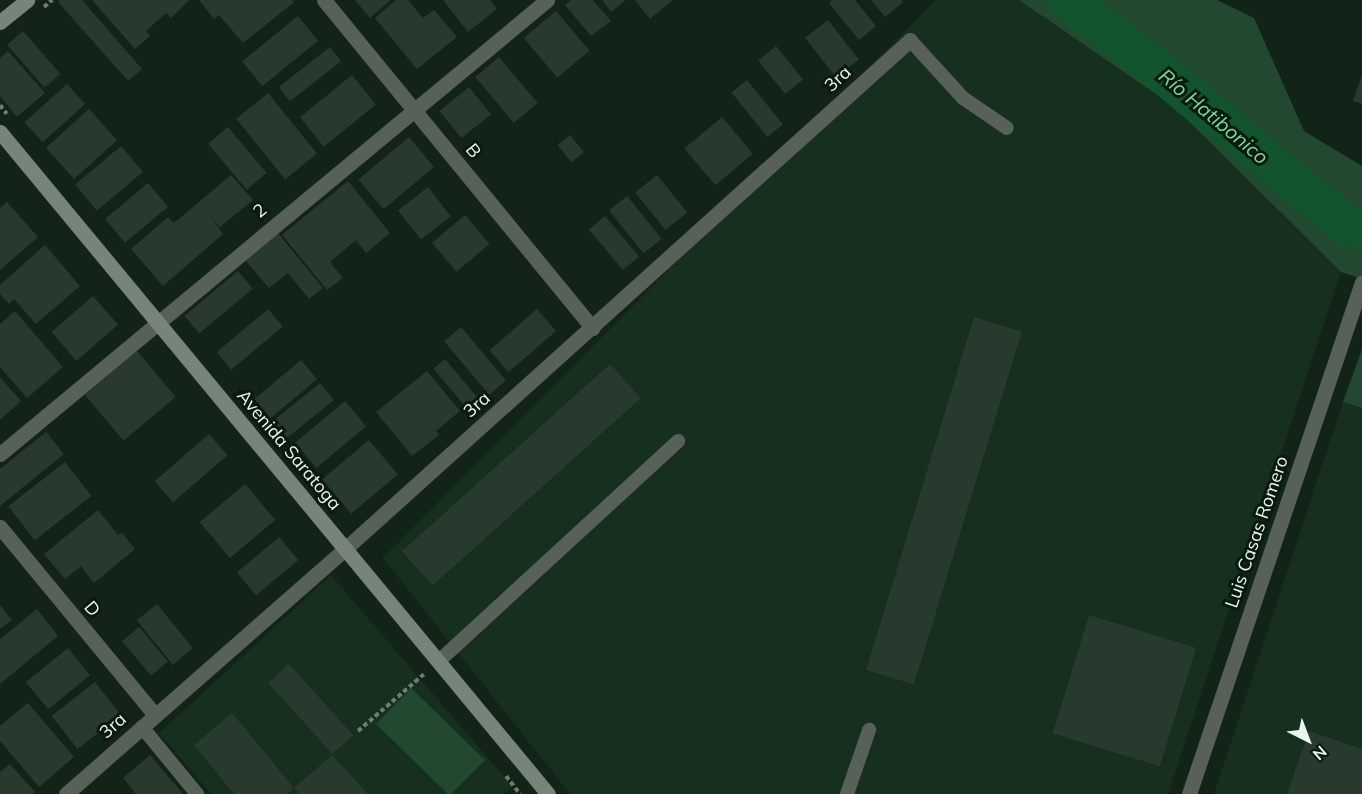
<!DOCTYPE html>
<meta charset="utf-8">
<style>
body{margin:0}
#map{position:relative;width:1362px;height:794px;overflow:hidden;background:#122417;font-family:Mulish,sans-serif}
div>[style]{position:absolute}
.built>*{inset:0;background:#162f1e}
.green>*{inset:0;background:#22492f}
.river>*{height:40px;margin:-20px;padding:0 20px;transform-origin:20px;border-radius:20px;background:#12552d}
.building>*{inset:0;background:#283a2d;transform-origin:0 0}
.path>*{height:4px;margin-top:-2px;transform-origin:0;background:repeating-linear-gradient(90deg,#6e7d72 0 4.5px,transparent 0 7.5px)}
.lane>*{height:14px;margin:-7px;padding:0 7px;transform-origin:7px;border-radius:7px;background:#576059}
.street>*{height:15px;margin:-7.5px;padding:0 7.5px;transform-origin:7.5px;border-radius:7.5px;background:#576059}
.secondary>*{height:15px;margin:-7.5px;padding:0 7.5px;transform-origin:7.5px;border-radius:7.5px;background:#768479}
span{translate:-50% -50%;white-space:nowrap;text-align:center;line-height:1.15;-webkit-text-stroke:6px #091b0e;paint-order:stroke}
.street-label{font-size:18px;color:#eaf6ed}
.water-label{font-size:20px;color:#7ed698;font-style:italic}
.north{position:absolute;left:1278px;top:710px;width:60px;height:60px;-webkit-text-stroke:4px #091b0e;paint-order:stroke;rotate:138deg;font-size:16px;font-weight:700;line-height:24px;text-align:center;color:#eaf6ed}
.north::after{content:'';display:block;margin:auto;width:21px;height:27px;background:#eaf6ed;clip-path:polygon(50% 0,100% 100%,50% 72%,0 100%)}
</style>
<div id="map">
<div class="built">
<i style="clip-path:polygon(936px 0,1019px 0,1173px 106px,1341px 272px,1168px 794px,570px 794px,383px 558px)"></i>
<i style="clip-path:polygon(1343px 402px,1362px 408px,1362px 794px,1214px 794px)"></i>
<i style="clip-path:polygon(331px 575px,513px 787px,504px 794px,211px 794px,159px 733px)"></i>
</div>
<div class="green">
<i style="clip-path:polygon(1019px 0,1217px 0,1254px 18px,1304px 131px,1362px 166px,1362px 279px,1341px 272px,1173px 106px)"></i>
<i style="clip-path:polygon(1362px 349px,1362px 408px,1343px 402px)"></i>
<i style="clip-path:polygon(411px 688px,485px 760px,451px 794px,448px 794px,376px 724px)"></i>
</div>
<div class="river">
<i style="left:1067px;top:0;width:106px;rotate:37.3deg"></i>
<i style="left:1151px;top:64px;width:251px;rotate:39.5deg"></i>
<i style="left:1345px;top:224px;width:17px;rotate:13deg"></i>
</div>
<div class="building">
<i style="clip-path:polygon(60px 0,82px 0,142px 69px,128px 81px,58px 2px)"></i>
<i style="clip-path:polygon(92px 0,189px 0,171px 18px,166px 13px,146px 31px,150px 36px,135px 49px)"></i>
<i style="clip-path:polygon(199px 0,292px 0,294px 2px,243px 43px,219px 15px,214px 19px)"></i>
<i style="clip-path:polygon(355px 0,391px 0,370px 18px)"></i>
<i style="clip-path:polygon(396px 0,408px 0,423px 18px,434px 10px,457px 37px,417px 69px,375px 18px)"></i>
<i style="clip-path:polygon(443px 0,490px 0,497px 9px,468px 32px)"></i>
<i style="clip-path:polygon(571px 0,593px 0,611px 21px,591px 36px,565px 5px)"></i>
<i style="clip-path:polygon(602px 0,626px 0,611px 12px)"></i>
<i style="clip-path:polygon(635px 0,673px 0,650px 19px)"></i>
<i style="clip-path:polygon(832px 0,855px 0,876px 26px,859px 40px,829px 3px)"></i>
<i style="clip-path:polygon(871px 0,901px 0,903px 2px,885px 17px)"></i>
<i style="left:556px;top:11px;width:52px;height:42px;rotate:50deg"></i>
<i style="left:298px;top:16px;width:32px;height:72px;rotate:51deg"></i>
<i style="left:828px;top:20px;width:50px;height:29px;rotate:52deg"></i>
<i style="left:23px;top:31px;width:57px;height:21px;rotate:49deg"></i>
<i style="left:776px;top:46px;width:43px;height:23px;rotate:51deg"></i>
<i style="left:330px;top:47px;width:18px;height:65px;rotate:52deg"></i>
<i style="clip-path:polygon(8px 51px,45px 93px,17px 117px,0 96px,0 58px)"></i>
<i style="left:499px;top:57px;width:60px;height:31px;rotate:50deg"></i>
<i style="left:352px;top:75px;width:38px;height:67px;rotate:51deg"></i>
<i style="clip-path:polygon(1362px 75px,1362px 104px,1353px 101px)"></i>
<i style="left:747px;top:80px;width:57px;height:20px;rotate:51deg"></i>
<i style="left:67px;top:84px;width:27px;height:57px;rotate:48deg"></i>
<i style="left:469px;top:87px;width:35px;height:38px;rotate:51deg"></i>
<i style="left:268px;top:93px;width:78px;height:41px;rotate:51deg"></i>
<i style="left:89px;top:109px;width:42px;height:58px;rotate:48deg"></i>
<i style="left:722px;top:117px;width:48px;height:49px;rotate:50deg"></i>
<i style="left:228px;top:127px;width:60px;height:26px;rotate:50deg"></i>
<i style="left:570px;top:135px;width:22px;height:16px;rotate:51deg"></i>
<i style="left:409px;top:137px;width:39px;height:66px;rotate:50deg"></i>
<i style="left:121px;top:146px;width:34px;height:60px;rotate:50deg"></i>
<i style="clip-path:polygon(231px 175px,253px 200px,220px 227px,211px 217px,223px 234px,163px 286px,131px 249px,168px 217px,174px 223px)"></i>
<i style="left:657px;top:175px;width:48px;height:28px;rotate:51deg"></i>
<i style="clip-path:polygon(348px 181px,390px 233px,366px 253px,356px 240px,330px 262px,343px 278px,327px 290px,282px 235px)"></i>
<i style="left:148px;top:183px;width:31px;height:56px;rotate:50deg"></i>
<i style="left:428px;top:187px;width:37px;height:38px;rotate:52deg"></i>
<i style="left:627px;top:196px;width:55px;height:23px;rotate:51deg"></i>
<i style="clip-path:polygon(7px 202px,38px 237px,0 270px,0 208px)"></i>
<i style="left:465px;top:215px;width:38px;height:43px;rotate:50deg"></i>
<i style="left:605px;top:216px;width:53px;height:21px;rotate:50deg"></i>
<i style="clip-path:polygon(278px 233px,323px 288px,309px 299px,288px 273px,269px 288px,245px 260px)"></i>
<i style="clip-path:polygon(45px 245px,80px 286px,36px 324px,14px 299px,9px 304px,0 294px,0 285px)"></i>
<i style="left:238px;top:271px;width:23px;height:70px;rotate:50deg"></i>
<i style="left:93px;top:296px;width:38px;height:55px;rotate:49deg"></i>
<i style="left:268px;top:309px;width:23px;height:67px;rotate:50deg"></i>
<i style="left:537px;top:309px;width:29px;height:63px;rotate:49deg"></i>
<i style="clip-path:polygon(15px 311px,63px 367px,27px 398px,0 367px,0 324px)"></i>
<i style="left:974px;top:317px;width:50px;height:369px;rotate:17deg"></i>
<i style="left:461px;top:327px;width:70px;height:22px;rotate:50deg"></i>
<i style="left:137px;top:351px;width:60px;height:68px;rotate:50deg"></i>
<i style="left:445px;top:359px;width:56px;height:15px;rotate:50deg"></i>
<i style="left:301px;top:360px;width:25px;height:61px;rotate:50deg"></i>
<i style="left:610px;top:364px;width:46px;height:280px;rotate:48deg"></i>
<i style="clip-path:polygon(427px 371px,460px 411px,436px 431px,439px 435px,412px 456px,376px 412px)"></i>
<i style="clip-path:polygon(0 377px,21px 401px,0 420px)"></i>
<i style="left:320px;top:383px;width:22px;height:60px;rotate:51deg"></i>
<i style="left:345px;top:401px;width:33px;height:65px;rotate:50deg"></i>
<i style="clip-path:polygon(46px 432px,64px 454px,0 506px,0 469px)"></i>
<i style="left:209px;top:434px;width:28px;height:72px;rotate:49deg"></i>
<i style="left:369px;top:440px;width:45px;height:61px;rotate:50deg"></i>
<i style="left:65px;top:462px;width:43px;height:72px;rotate:52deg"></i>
<i style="left:245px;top:484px;width:47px;height:59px;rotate:50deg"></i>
<i style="clip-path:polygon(98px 510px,118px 535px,122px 533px,135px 549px,94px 583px,81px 566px,65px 579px,44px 554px)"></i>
<i style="left:279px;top:537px;width:30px;height:55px;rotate:50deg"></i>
<i style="left:157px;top:604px;width:57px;height:26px;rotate:51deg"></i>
<i style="clip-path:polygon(0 605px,12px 620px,0 629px)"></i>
<i style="clip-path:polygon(37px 609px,58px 636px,0 684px,0 639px)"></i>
<i style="left:1089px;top:615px;width:112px;height:124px;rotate:17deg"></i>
<i style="left:139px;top:627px;width:45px;height:22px;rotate:50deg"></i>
<i style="left:68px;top:648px;width:35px;height:54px;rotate:51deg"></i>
<i style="left:289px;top:664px;width:96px;height:28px;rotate:48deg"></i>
<i style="left:95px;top:682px;width:42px;height:55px;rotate:52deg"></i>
<i style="clip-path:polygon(28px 703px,74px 757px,39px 787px,0 741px,0 726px)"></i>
<i style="clip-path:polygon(232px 713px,294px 788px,287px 794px,234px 794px,194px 745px)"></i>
<i style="clip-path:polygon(1309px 731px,1362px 749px,1362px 794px,1287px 794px)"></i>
<i style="clip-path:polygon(150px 755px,183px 794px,136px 794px,123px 778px)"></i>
<i style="clip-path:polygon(332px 755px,368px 794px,299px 794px,294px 788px)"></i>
<i style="clip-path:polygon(10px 764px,35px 792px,32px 794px,0 794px,0 772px)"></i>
</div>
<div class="path">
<i style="left:44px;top:7px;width:11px;rotate:-41deg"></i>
<i style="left:0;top:105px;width:11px;rotate:52deg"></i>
<i style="left:358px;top:731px;width:87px;rotate:-40.8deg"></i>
<i style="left:506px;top:776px;width:23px;rotate:52deg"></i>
</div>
<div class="lane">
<i style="left:910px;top:40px;width:79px;rotate:47.6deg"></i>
<i style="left:963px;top:98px;width:53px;rotate:34.3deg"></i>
<i style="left:439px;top:661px;width:325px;rotate:-42.6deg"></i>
<i style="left:142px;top:727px;width:87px;rotate:50.6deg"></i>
<i style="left:847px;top:794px;width:68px;rotate:-71deg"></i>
</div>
<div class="street">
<i style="left:324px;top:0;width:424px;rotate:50.7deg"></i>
<i style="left:0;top:454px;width:711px;rotate:-39.69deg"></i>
<i style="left:0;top:527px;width:244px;rotate:50.5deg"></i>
<i style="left:66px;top:794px;width:373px;rotate:-41.3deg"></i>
<i style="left:346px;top:548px;width:759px;rotate:-42.01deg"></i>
<i style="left:1189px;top:794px;width:540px;rotate:-71.33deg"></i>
</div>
<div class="secondary">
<i style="left:0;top:22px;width:35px;rotate:-39deg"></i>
<i style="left:0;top:132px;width:859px;rotate:50.38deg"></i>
</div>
<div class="street-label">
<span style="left:838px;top:79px;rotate:-43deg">3ra</span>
<span style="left:473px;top:151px;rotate:51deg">B</span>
<span style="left:260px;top:211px;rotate:-40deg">2</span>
<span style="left:477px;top:405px;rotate:-42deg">3ra</span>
<span style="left:289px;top:450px;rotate:50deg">Avenida Saratoga</span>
<span style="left:1257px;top:532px;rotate:-71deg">Luis Casas Romero</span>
<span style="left:92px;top:609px;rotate:50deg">D</span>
<span style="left:113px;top:726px;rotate:-42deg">3ra</span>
</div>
<div class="water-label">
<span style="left:1214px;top:116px;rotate:40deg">Río Hatibonico</span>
</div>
<div class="north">N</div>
</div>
